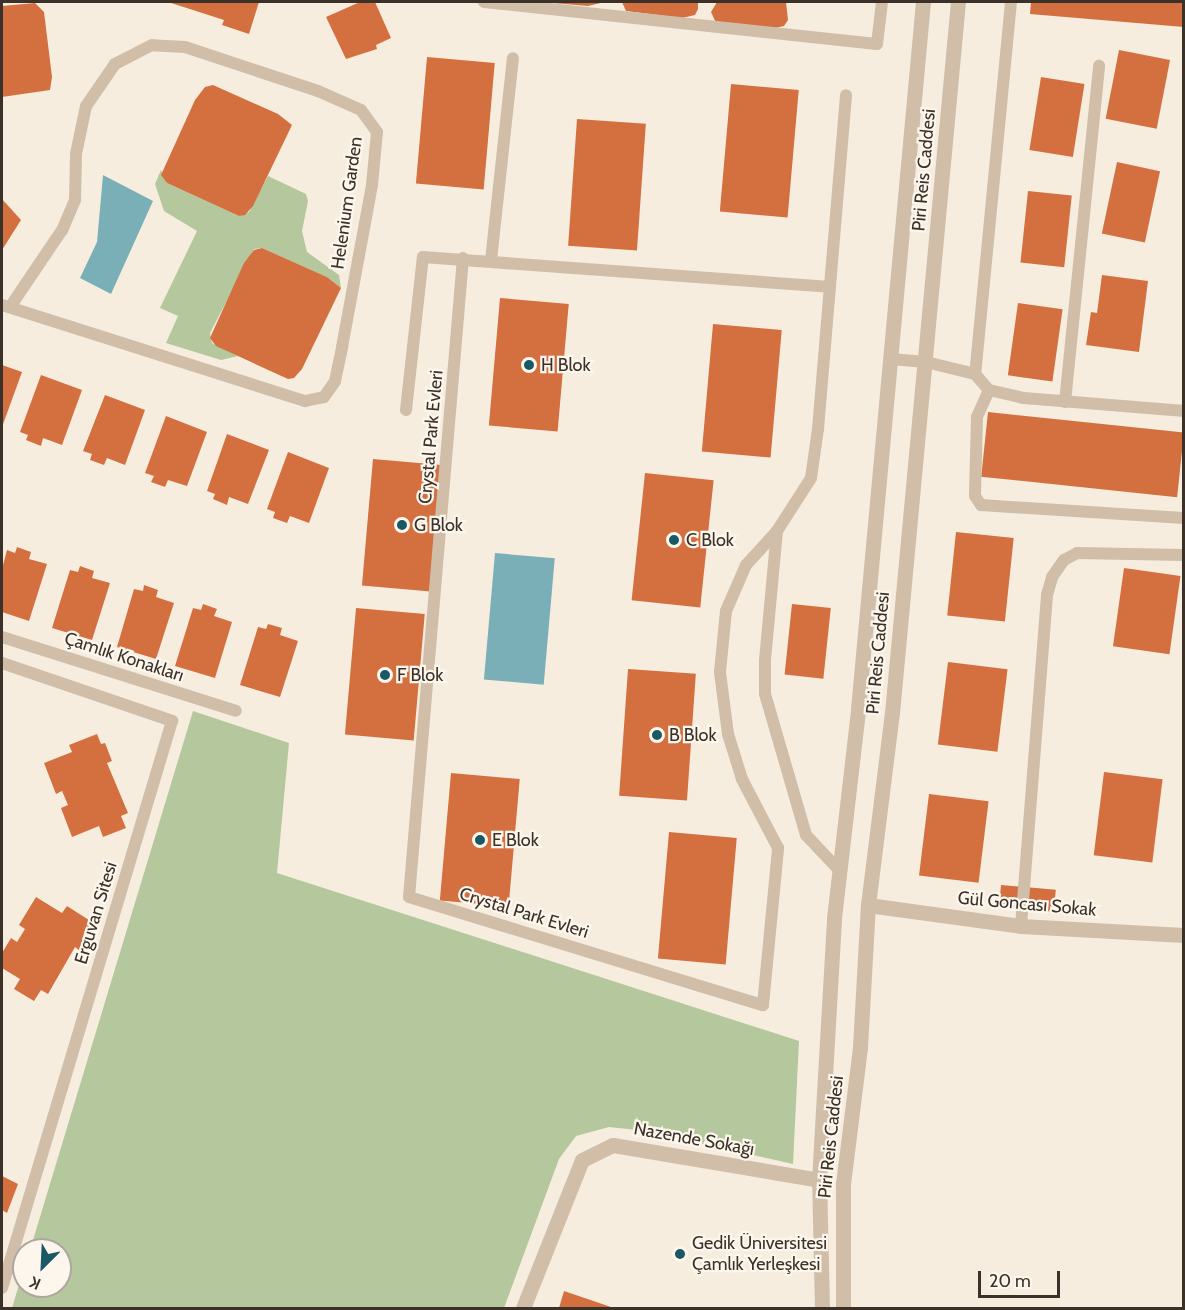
<!DOCTYPE html>
<meta charset="utf-8">
<style>
body{margin:0}
#map{position:relative;width:1185px;height:1310px;overflow:hidden;background:#f6eddf;font-family:Cabin,sans-serif}
div>[style]{position:absolute}
.green>*{inset:0;background:#b5c79c}
.water>*{inset:0;background:#7aafb7;transform-origin:0 0}
.building>*{inset:0;background:#d4703f;transform-origin:0 0}
.service>*{height:12px;margin:-6px;padding:0 6px;transform-origin:6px;border-radius:6px;background:#d0bea9}
.minor>*{height:15px;margin:-7.5px;padding:0 7.5px;transform-origin:7.5px;border-radius:7.5px;background:#d0bea9}
.tertiary>*{height:15px;margin:-7.5px;padding:0 7.5px;transform-origin:7.5px;border-radius:7.5px;background:#d0bea9}
.dots>*{width:16px;height:16px;translate:-50% -50%;box-sizing:border-box;border:3px solid #fcf6ed;border-radius:50%}
span{translate:-50% -50%;white-space:nowrap;text-align:center;line-height:1.15;-webkit-text-stroke:4.5px #fcf6ed;paint-order:stroke}
.street-label{font-size:18px;color:#3c3129}
.poi-label{font-size:18px;color:#3c3129}
.left{translate:0 -50%;text-align:left}
.frame{position:absolute;inset:0;border:3px solid #3c3129;pointer-events:none}
.north{position:absolute;left:12px;top:1238px;width:60px;height:60px;box-sizing:border-box;background:#fcf6ed;border:2px solid #afa79f;border-radius:50%;rotate:204deg;font-size:16px;font-weight:700;line-height:24px;text-align:center;color:#3c3129}
.north::after{content:'';display:block;margin:auto;width:21px;height:27px;background:#195864;clip-path:polygon(50% 0,100% 100%,50% 72%,0 100%)}
.scale{position:absolute;left:978px;top:1271px;width:82px;height:27px;box-sizing:border-box;border:3px solid #3c3129;border-top:0;padding-left:8px;font-size:18px;line-height:21px;white-space:nowrap;color:#3c3129;-webkit-text-stroke:4px #fcf6ed;paint-order:stroke}
</style>
<div id="map">
<div class="green">
<i style="clip-path:polygon(161px 170px,167px 183px,239px 216px,249px 212px,268px 176px,306px 194px,308px 201px,302px 231px,307px 252px,339px 275px,341px 288px,327px 277px,262px 248px,254px 249px,210px 333px,212px 343px,238px 356px,221px 360px,166px 343px,178px 316px,160px 308px,197px 231px,164px 211px,155px 184px)"></i>
<i style="clip-path:polygon(193px 711px,289px 743px,277px 873px,799px 1041px,793px 1164px,646px 1131px,609px 1127px,576px 1136px,559px 1159px,504px 1308px,12px 1308px,24px 1268px,24px 1286px,60px 1286px,60px 1250px,30px 1250px)"></i>
</div>
<div class="water">
<i style="clip-path:polygon(103px 175px,153px 201px,111px 294px,80px 278px,97px 242px)"></i>
<i style="left:495px;top:553px;width:60px;height:127px;rotate:5deg"></i>
</div>
<div class="building">
<i style="clip-path:polygon(168px 2px,259px 2px,249px 34px,222px 25px,224px 20px)"></i>
<i style="clip-path:polygon(360px 2px,375px 2px,391px 38px,376px 45px,377px 49px,346px 59px,326px 17px)"></i>
<i style="clip-path:polygon(541px 2px,605px 2px,588px 6px)"></i>
<i style="clip-path:polygon(622px 2px,698px 2px,698px 9px,695px 15px,682px 18px,626px 11px)"></i>
<i style="clip-path:polygon(717px 2px,786px 2px,788px 20px,784px 26px,771px 29px,716px 23px,711px 12px)"></i>
<i style="clip-path:polygon(1031px 2px,1184px 2px,1184px 27px,1030px 14px)"></i>
<i style="clip-path:polygon(35px 3px,44px 12px,52px 77px,50px 90px,2px 97px,2px 6px)"></i>
<i style="left:1119px;top:50px;width:52px;height:70px;rotate:11deg"></i>
<i style="left:427px;top:57px;width:68px;height:127px;rotate:5deg"></i>
<i style="left:1041px;top:77px;width:44px;height:74px;rotate:9deg"></i>
<i style="left:731px;top:84px;width:68px;height:128px;rotate:5deg"></i>
<i style="clip-path:polygon(213px 85px,278px 114px,292px 125px,253px 206px,245px 215px,239px 216px,167px 183px,161px 175px,195px 100px,205px 87px)"></i>
<i style="left:577px;top:119px;width:69px;height:127px;rotate:4deg"></i>
<i style="left:1117px;top:162px;width:44px;height:73px;rotate:12deg"></i>
<i style="left:1028px;top:191px;width:44px;height:72px;rotate:6deg"></i>
<i style="clip-path:polygon(2px 199px,21px 220px,2px 250px)"></i>
<i style="clip-path:polygon(262px 248px,327px 277px,341px 288px,302px 369px,294px 378px,288px 379px,216px 346px,210px 338px,244px 263px,254px 250px)"></i>
<i style="clip-path:polygon(1102px 275px,1148px 281px,1139px 352px,1086px 345px,1091px 312px,1097px 313px)"></i>
<i style="left:500px;top:298px;width:69px;height:128px;rotate:5deg"></i>
<i style="left:1018px;top:303px;width:45px;height:73px;rotate:8deg"></i>
<i style="left:713px;top:324px;width:69px;height:128px;rotate:5deg"></i>
<i style="clip-path:polygon(2px 365px,22px 372px,2px 427px)"></i>
<i style="clip-path:polygon(41px 375px,82px 390px,62px 445px,43px 438px,41px 446px,26px 440px,28px 435px,20px 432px)"></i>
<i style="clip-path:polygon(105px 395px,145px 410px,125px 465px,107px 458px,104px 465px,90px 460px,92px 454px,83px 451px)"></i>
<i style="left:988px;top:412px;width:197px;height:65px;rotate:6deg"></i>
<i style="clip-path:polygon(166px 416px,207px 432px,187px 486px,168px 480px,165px 487px,151px 482px,154px 476px,145px 473px)"></i>
<i style="clip-path:polygon(227px 434px,269px 450px,248px 504px,229px 497px,227px 505px,213px 499px,215px 494px,207px 491px)"></i>
<i style="clip-path:polygon(288px 452px,329px 468px,309px 523px,290px 516px,287px 523px,273px 518px,275px 512px,267px 509px)"></i>
<i style="left:373px;top:459px;width:69px;height:127px;rotate:5deg"></i>
<i style="left:645px;top:473px;width:69px;height:128px;rotate:6deg"></i>
<i style="left:956px;top:532px;width:58px;height:84px;rotate:6deg"></i>
<i style="clip-path:polygon(17px 547px,31px 552px,29px 559px,47px 564px,29px 621px,2px 612px,2px 569px,7px 550px,15px 553px)"></i>
<i style="clip-path:polygon(80px 566px,94px 571px,92px 578px,110px 583px,92px 640px,52px 628px,70px 570px,78px 572px)"></i>
<i style="left:1124px;top:568px;width:57px;height:79px;rotate:8deg"></i>
<i style="clip-path:polygon(144px 585px,158px 590px,156px 597px,174px 603px,156px 659px,117px 647px,134px 589px,143px 591px)"></i>
<i style="clip-path:polygon(203px 604px,217px 609px,214px 616px,232px 622px,215px 678px,175px 666px,193px 608px,201px 610px)"></i>
<i style="left:792px;top:604px;width:39px;height:71px;rotate:6deg"></i>
<i style="left:356px;top:608px;width:69px;height:127px;rotate:5deg"></i>
<i style="clip-path:polygon(268px 624px,282px 628px,280px 635px,298px 641px,280px 697px,240px 685px,258px 627px,266px 629px)"></i>
<i style="left:948px;top:662px;width:60px;height:83px;rotate:7deg"></i>
<i style="left:628px;top:669px;width:68px;height:127px;rotate:4deg"></i>
<i style="clip-path:polygon(97px 734px,101px 744px,105px 743px,112px 761px,107px 763px,128px 813px,121px 816px,126px 828px,103px 837px,99px 826px,72px 837px,61px 808px,68px 805px,62px 791px,56px 794px,44px 763px,72px 752px,69px 745px)"></i>
<i style="left:1104px;top:772px;width:59px;height:84px;rotate:7deg"></i>
<i style="left:451px;top:773px;width:69px;height:128px;rotate:5deg"></i>
<i style="left:929px;top:794px;width:60px;height:82px;rotate:7deg"></i>
<i style="left:669px;top:832px;width:68px;height:127px;rotate:5deg"></i>
<i style="left:1001px;top:885px;width:55px;height:22px;rotate:5deg"></i>
<i style="clip-path:polygon(36px 897px,62px 913px,67px 906px,92px 922px,79px 950px,75px 947px,48px 994px,41px 990px,34px 1001px,14px 989px,20px 979px,2px 968px,2px 953px,11px 938px,17px 942px,25px 929px,19px 925px)"></i>
<i style="clip-path:polygon(2px 1176px,18px 1184px,7px 1213px,2px 1210px)"></i>
<i style="clip-path:polygon(564px 1291px,614px 1308px,559px 1308px)"></i>
</div>
<div class="service">
<i style="left:484px;top:2px;width:395px;rotate:6.1deg"></i>
<i style="left:877px;top:44px;width:42px;rotate:-83.2deg"></i>
<i style="left:1011px;top:2px;width:374px;rotate:95.5deg"></i>
<i style="left:975px;top:374px;width:21px;rotate:49deg"></i>
<i style="left:989px;top:390px;width:36px;rotate:13deg"></i>
<i style="left:1024px;top:398px;width:161px;rotate:4.6deg"></i>
<i style="left:463px;top:258px;width:641px;rotate:94.83deg"></i>
<i style="left:409px;top:897px;width:370px;rotate:17deg"></i>
<i style="left:763px;top:1005px;width:158px;rotate:-84.5deg"></i>
<i style="left:778px;top:848px;width:78px;rotate:-117.6deg"></i>
<i style="left:742px;top:779px;width:47px;rotate:-107.3deg"></i>
<i style="left:728px;top:734px;width:63px;rotate:-97.4deg"></i>
<i style="left:720px;top:672px;width:61px;rotate:-84.4deg"></i>
<i style="left:726px;top:611px;width:50px;rotate:-66.5deg"></i>
<i style="left:746px;top:565px;width:46px;rotate:-47.6deg"></i>
<i style="left:491px;top:260px;width:203px;rotate:-83.8deg"></i>
<i style="left:2px;top:305px;width:318px;rotate:17.6deg"></i>
<i style="left:305px;top:401px;width:19px;rotate:-12deg"></i>
<i style="left:324px;top:397px;width:19px;rotate:-55deg"></i>
<i style="left:335px;top:381px;width:35px;rotate:-78deg"></i>
<i style="left:342px;top:347px;width:165px;rotate:-79.5deg"></i>
<i style="left:372px;top:185px;width:53px;rotate:-84.6deg"></i>
<i style="left:377px;top:132px;width:27px;rotate:-126deg"></i>
<i style="left:361px;top:110px;width:47px;rotate:-156.2deg"></i>
<i style="left:318px;top:91px;width:140px;rotate:-161.7deg"></i>
<i style="left:185px;top:47px;width:33px;rotate:-177deg"></i>
<i style="left:152px;top:45px;width:42px;rotate:152.8deg"></i>
<i style="left:115px;top:64px;width:51px;rotate:124.6deg"></i>
<i style="left:86px;top:106px;width:49px;rotate:101.8deg"></i>
<i style="left:76px;top:154px;width:46px;rotate:91.2deg"></i>
<i style="left:75px;top:200px;width:33px;rotate:113deg"></i>
<i style="left:62px;top:230px;width:93px;rotate:124deg"></i>
<i style="left:891px;top:359px;width:35px;rotate:5deg"></i>
<i style="left:926px;top:362px;width:50px;rotate:13.8deg"></i>
<i style="left:989px;top:390px;width:30px;rotate:114deg"></i>
<i style="left:977px;top:417px;width:79px;rotate:91.5deg"></i>
<i style="left:975px;top:496px;width:11px;rotate:56deg"></i>
<i style="left:981px;top:505px;width:203px;rotate:3.7deg"></i>
<i style="left:1065px;top:402px;width:338px;rotate:-84.2deg"></i>
<i style="left:406px;top:410px;width:154px;rotate:-83.7deg"></i>
<i style="left:423px;top:257px;width:408px;rotate:4.2deg"></i>
<i style="left:2px;top:637px;width:245px;rotate:17.5deg"></i>
<i style="left:2px;top:663px;width:180px;rotate:18.8deg"></i>
<i style="left:172px;top:721px;width:592px;rotate:106.69deg"></i>
<i style="left:839px;top:870px;width:48px;rotate:-133.3deg"></i>
<i style="left:806px;top:835px;width:147px;rotate:-106.2deg"></i>
<i style="left:765px;top:694px;width:34px;rotate:-90deg"></i>
<i style="left:765px;top:660px;width:130px;rotate:-84.7deg"></i>
<i style="left:777px;top:531px;width:63px;rotate:-57.3deg"></i>
<i style="left:811px;top:478px;width:49px;rotate:-81.9deg"></i>
<i style="left:818px;top:429px;width:335px;rotate:-85.2deg"></i>
<i style="left:1021px;top:926px;width:332px;rotate:-85.5deg"></i>
<i style="left:1047px;top:595px;width:19px;rotate:-74deg"></i>
<i style="left:1052px;top:577px;width:21px;rotate:-55deg"></i>
<i style="left:1064px;top:560px;width:15px;rotate:-28deg"></i>
<i style="left:1077px;top:553px;width:107px;rotate:1.1deg"></i>
</div>
<div class="minor">
<i style="left:868px;top:905px;width:154px;rotate:7.8deg"></i>
<i style="left:1021px;top:926px;width:163px;rotate:3.2deg"></i>
<i style="left:523px;top:1308px;width:159px;rotate:-68.3deg"></i>
<i style="left:582px;top:1160px;width:34px;rotate:-26deg"></i>
<i style="left:613px;top:1145px;width:209px;rotate:9.6deg"></i>
</div>
<div class="tertiary">
<i style="left:822px;top:1308px;width:128px;rotate:-91.3deg"></i>
<i style="left:819px;top:1180px;width:262px;rotate:-86.7deg"></i>
<i style="left:834px;top:918px;width:210px;rotate:-83.4deg"></i>
<i style="left:858px;top:709px;width:710px;rotate:-84.75deg"></i>
<i style="left:843px;top:1308px;width:124px;rotate:-90deg"></i>
<i style="left:843px;top:1184px;width:138px;rotate:-82.9deg"></i>
<i style="left:860px;top:1047px;width:142px;rotate:-86.8deg"></i>
<i style="left:868px;top:905px;width:193px;rotate:-82.9deg"></i>
<i style="left:892px;top:713px;width:714px;rotate:-84.7deg"></i>
</div>
<div class="dots">
<i style="left:529px;top:365px;background:#195864"></i>
<i style="left:402px;top:525px;background:#195864"></i>
<i style="left:674px;top:540px;background:#195864"></i>
<i style="left:385px;top:675px;background:#195864"></i>
<i style="left:657px;top:735px;background:#195864"></i>
<i style="left:480px;top:840px;background:#195864"></i>
<i style="left:680px;top:1254px;background:#195864"></i>
</div>
<div class="street-label">
<span style="left:924px;top:170px;rotate:-85deg">Piri Reis Caddesi</span>
<span style="left:347px;top:203px;rotate:-82deg">Helenium Garden</span>
<span style="left:431px;top:437px;rotate:-85deg">Crystal Park Evleri</span>
<span style="left:878px;top:653px;rotate:-85deg">Piri Reis Caddesi</span>
<span style="left:124px;top:657px;rotate:18deg">Çamlık Konakları</span>
<span style="left:1027px;top:904px;rotate:5deg">Gül Goncası Sokak</span>
<span style="left:96px;top:913px;rotate:-73deg">Erguvan Sitesi</span>
<span style="left:524px;top:913px;rotate:17deg">Crystal Park Evleri</span>
<span style="left:831px;top:1137px;rotate:-84deg">Piri Reis Caddesi</span>
<span style="left:694px;top:1139px;rotate:10deg">Nazende Sokağı</span>
</div>
<div class="poi-label">
<span class="left" style="left:541px;top:365px">H Blok</span>
<span class="left" style="left:414px;top:525px">G Blok</span>
<span class="left" style="left:686px;top:540px">C Blok</span>
<span class="left" style="left:397px;top:675px">F Blok</span>
<span class="left" style="left:669px;top:735px">B Blok</span>
<span class="left" style="left:492px;top:840px">E Blok</span>
<span class="left" style="left:692px;top:1254px">Gedik Üniversitesi<br>Çamlık Yerleşkesi</span>
</div>
<div class="frame"></div>
<div class="north">K</div>
<div class="scale">20 m</div>
</div>
